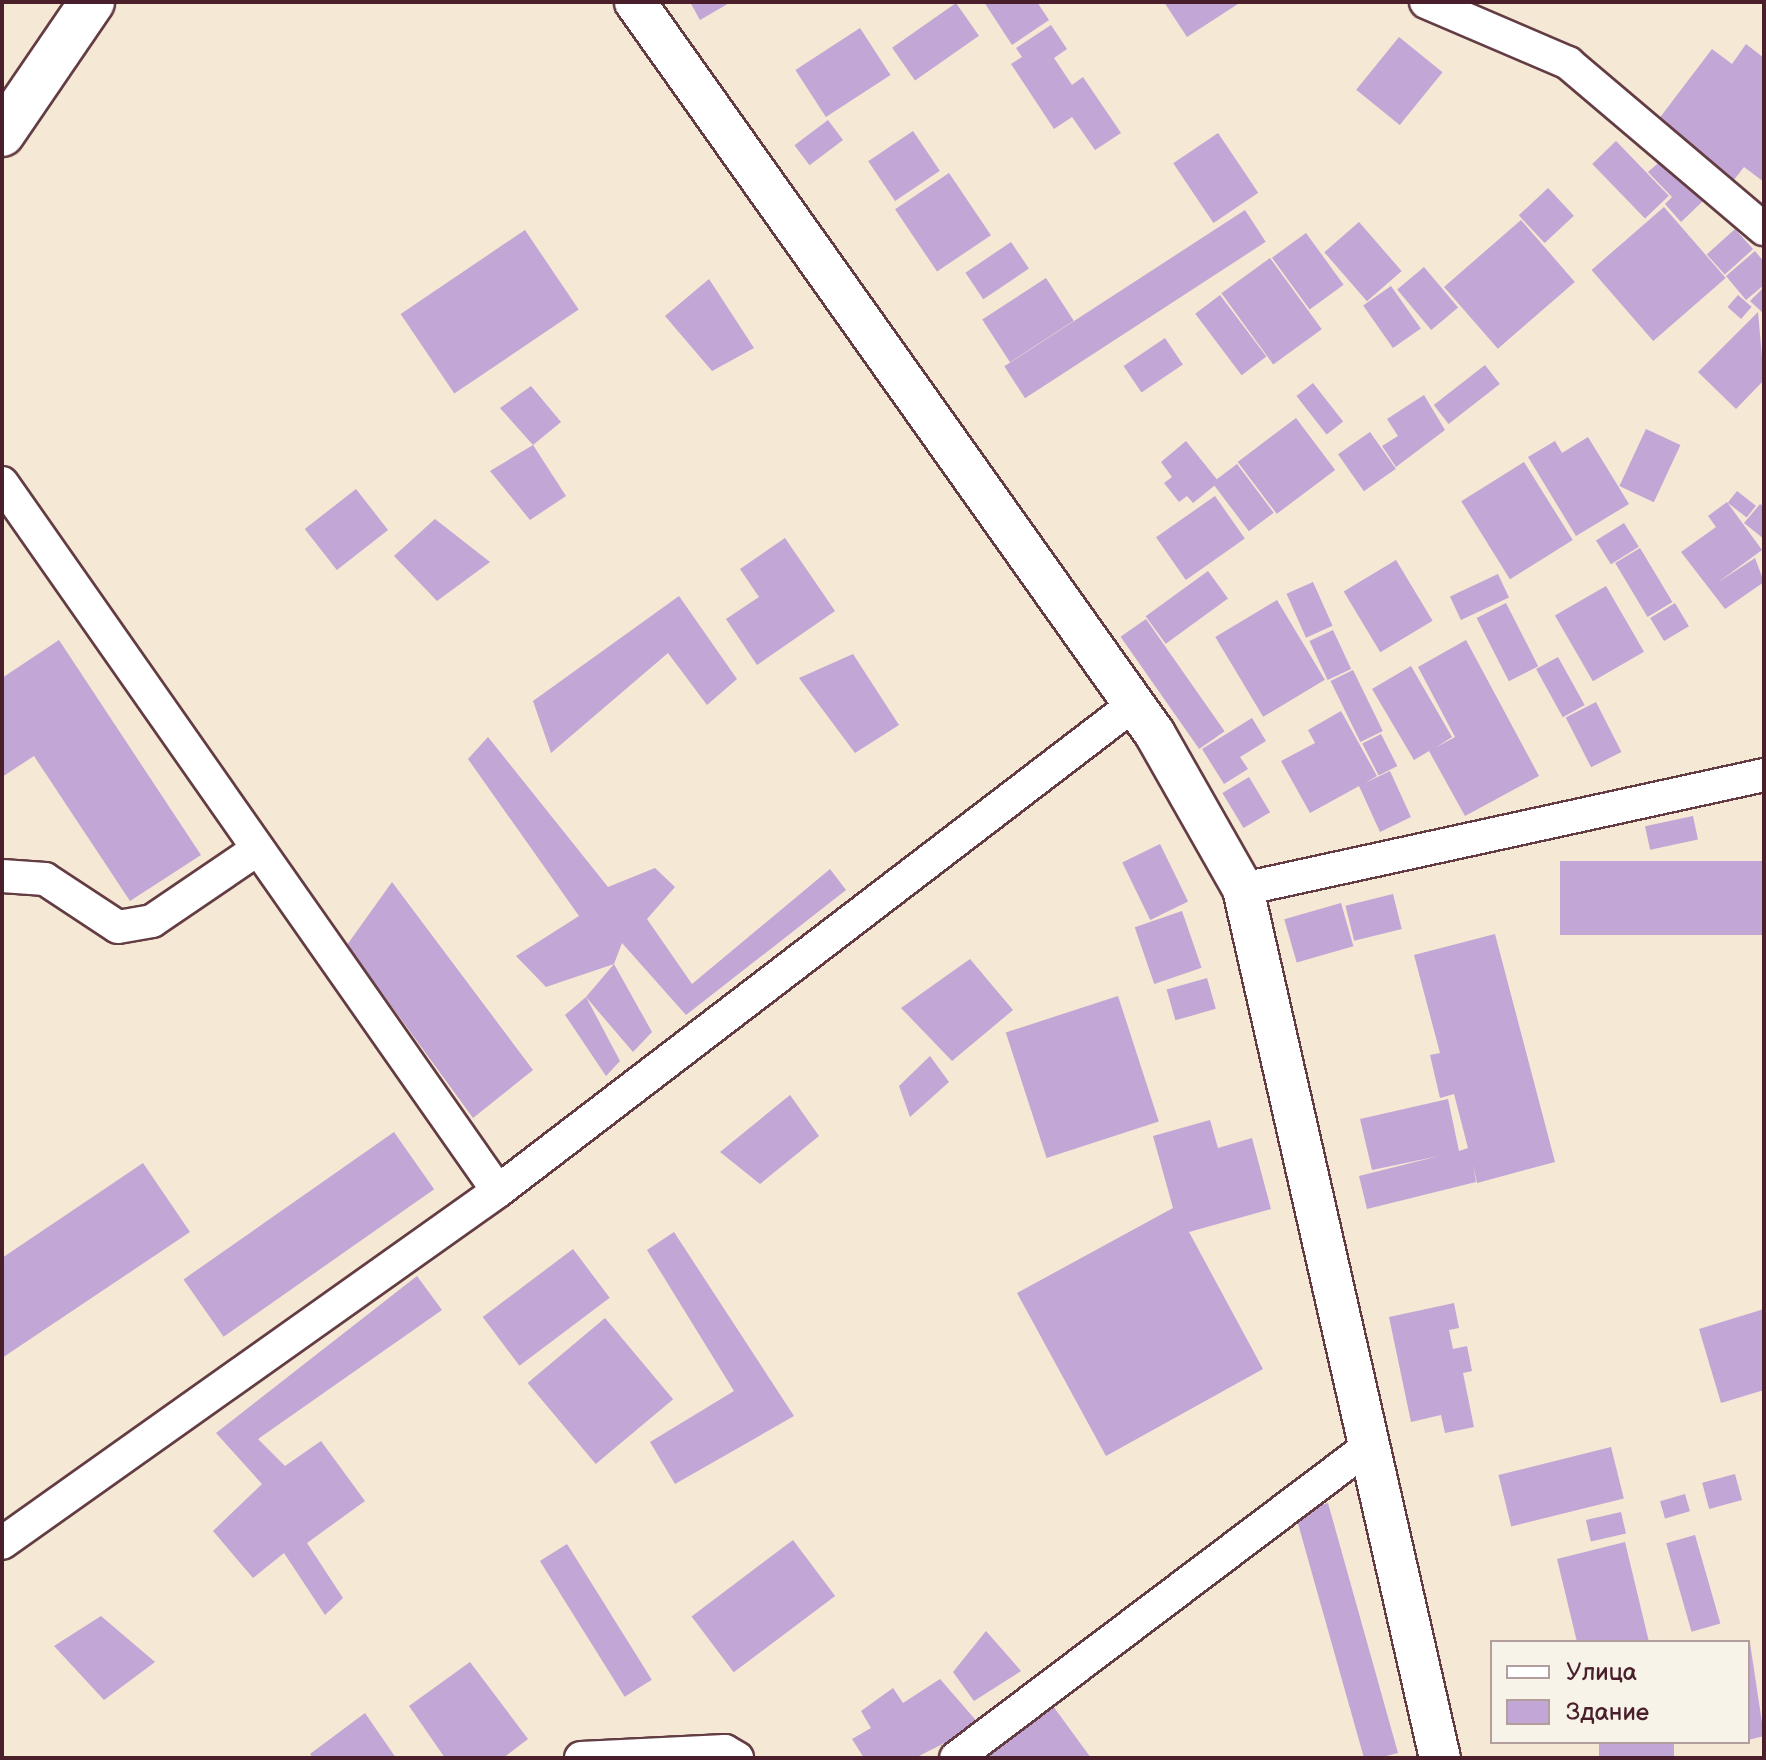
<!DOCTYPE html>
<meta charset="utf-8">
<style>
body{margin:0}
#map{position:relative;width:1766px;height:1760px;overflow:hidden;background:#f5e8d4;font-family:"Balsamiq Sans",sans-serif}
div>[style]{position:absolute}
.building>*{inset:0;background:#c1a6d6;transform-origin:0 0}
.roads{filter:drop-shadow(2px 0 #643d44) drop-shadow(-2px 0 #643d44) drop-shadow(0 2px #643d44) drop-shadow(0 -2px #643d44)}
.minor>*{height:32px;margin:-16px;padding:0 16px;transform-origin:16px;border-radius:16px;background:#fff}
.tertiary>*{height:40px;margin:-20px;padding:0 20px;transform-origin:20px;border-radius:20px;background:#fff}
.secondary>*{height:44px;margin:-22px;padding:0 22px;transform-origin:22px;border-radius:22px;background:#fff}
span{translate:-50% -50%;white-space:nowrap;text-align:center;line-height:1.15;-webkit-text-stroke:7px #f7f3e8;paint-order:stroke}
.frame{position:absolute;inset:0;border:4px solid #4a1f2b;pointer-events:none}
.legend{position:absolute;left:1490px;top:1640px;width:260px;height:104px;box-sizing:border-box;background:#f7f3e8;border:2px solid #b29e9c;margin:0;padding:10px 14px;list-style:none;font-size:24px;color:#4a1f2b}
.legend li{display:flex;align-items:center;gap:16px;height:40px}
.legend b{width:40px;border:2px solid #b29e9c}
</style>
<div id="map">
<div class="building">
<i style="clip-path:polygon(690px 2px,731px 2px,700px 20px)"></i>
<i style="clip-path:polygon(984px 2px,1037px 2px,1049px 20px,1012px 45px)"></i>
<i style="clip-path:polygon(1164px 2px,1241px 2px,1187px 37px)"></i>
<i style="left:956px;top:3px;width:40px;height:78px;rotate:55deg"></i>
<i style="clip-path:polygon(1051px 25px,1067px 49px,1054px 58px,1072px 85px,1083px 77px,1121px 133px,1095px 150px,1072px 117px,1054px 129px,1011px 64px,1022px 57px,1016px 48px)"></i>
<i style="left:860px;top:28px;width:56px;height:77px;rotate:57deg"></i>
<i style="left:1399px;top:37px;width:56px;height:68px;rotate:39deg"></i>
<i style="clip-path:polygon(1746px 44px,1764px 58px,1764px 182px,1744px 167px,1733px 181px,1655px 124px,1712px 49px,1732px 64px)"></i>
<i style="left:828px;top:120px;width:25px;height:42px;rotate:53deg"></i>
<i style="left:913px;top:131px;width:48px;height:54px;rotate:56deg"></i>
<i style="left:1218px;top:133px;width:72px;height:54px;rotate:56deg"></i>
<i style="left:1616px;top:141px;width:76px;height:33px;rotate:46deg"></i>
<i style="clip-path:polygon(1664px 158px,1703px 201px,1681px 222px,1665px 204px,1672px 197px,1648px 172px)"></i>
<i style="left:949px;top:173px;width:75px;height:65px;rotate:56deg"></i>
<i style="left:1548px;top:188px;width:38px;height:40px;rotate:47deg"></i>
<i style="left:1664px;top:207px;width:94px;height:96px;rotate:49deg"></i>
<i style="left:1245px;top:210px;width:38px;height:287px;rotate:57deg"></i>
<i style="left:1521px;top:220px;width:82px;height:102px;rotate:49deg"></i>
<i style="left:1359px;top:222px;width:65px;height:46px;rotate:49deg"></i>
<i style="left:1735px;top:229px;width:27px;height:38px;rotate:48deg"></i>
<i style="left:525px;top:230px;width:96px;height:150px;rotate:56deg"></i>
<i style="left:1306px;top:233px;width:64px;height:42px;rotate:54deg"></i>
<i style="left:1011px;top:242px;width:32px;height:55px;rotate:56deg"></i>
<i style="clip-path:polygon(1755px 251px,1764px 262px,1764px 285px,1746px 300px,1726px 276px)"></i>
<i style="left:1270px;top:258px;width:88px;height:60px;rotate:54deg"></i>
<i style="left:1424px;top:267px;width:53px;height:35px;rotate:50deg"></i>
<i style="left:1046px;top:278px;width:51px;height:76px;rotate:57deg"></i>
<i style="clip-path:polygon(709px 279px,754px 348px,712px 371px,665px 316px)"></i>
<i style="left:1391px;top:286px;width:52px;height:34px;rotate:55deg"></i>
<i style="clip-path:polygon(1764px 287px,1764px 314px,1750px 301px)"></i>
<i style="left:1220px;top:295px;width:77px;height:31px;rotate:53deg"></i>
<i style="left:1738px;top:295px;width:18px;height:16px;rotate:41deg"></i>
<i style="clip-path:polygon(1758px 312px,1764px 380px,1736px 409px,1698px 372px)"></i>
<i style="left:1165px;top:338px;width:32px;height:50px;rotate:56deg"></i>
<i style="left:1485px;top:365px;width:24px;height:65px;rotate:52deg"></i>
<i style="left:1313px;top:383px;width:49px;height:21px;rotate:52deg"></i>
<i style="clip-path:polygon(531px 386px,561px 422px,533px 445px,566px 496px,530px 520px,490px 471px,533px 445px,500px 408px)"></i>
<i style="clip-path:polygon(1424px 395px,1445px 430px,1396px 467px,1382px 446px,1398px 436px,1387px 419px)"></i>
<i style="left:1296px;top:418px;width:65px;height:73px;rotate:53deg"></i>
<i style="left:1646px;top:429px;width:38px;height:63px;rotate:25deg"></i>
<i style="left:1370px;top:432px;width:45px;height:39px;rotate:55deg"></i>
<i style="clip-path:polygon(1588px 437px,1629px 504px,1576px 536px,1528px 457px,1555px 441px,1562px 453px)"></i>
<i style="clip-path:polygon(1186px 441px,1219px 482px,1193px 503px,1187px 496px,1179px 502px,1164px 483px,1172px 477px,1161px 462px)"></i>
<i style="left:1524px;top:462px;width:92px;height:74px;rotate:58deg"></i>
<i style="left:1237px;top:464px;width:61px;height:31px;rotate:53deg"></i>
<i style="left:356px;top:489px;width:52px;height:65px;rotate:52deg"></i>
<i style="left:1737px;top:491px;width:24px;height:15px;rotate:38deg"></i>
<i style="left:1215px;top:496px;width:52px;height:72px;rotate:55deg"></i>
<i style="clip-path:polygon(1727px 502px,1762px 550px,1717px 583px,1755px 558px,1764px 582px,1725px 609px,1681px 552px,1716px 527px,1708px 516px)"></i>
<i style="clip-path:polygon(1760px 504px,1764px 507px,1764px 539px,1744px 523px)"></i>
<i style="clip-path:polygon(435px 519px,490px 562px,437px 601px,394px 556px)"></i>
<i style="left:1624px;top:523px;width:28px;height:33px;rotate:58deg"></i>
<i style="clip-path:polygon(785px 538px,835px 611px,757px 665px,726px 619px,759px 597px,740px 569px)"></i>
<i style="left:1640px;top:548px;width:63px;height:29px;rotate:59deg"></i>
<i style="left:1396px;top:560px;width:71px;height:61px;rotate:59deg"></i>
<i style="left:1208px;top:571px;width:34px;height:77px;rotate:54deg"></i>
<i style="left:1498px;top:574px;width:26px;height:53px;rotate:65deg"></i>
<i style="left:1313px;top:582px;width:48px;height:29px;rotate:66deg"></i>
<i style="left:1606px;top:586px;width:76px;height:59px;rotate:60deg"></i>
<i style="clip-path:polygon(679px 596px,737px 679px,707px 705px,668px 653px,551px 753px,533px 701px)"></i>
<i style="left:1277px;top:600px;width:93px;height:72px;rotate:59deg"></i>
<i style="left:1506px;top:603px;width:71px;height:33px;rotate:63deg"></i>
<i style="left:1675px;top:603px;width:27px;height:29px;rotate:59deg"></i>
<i style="left:1146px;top:619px;width:137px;height:31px;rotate:55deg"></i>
<i style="left:1333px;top:630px;width:43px;height:26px;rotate:65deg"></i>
<i style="clip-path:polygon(59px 640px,201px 855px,130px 901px,34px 756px,2px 777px,2px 678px)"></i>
<i style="clip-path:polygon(1466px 640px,1539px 776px,1465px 816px,1429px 751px,1414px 760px,1372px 689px,1411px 666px,1452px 737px,1435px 748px,1455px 737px,1418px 667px)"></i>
<i style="clip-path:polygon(853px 654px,899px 725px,855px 753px,799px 678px)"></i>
<i style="left:1558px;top:657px;width:55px;height:25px;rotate:61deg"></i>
<i style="left:1353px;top:670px;width:68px;height:25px;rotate:64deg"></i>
<i style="left:1596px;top:702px;width:56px;height:34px;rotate:63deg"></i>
<i style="clip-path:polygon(1341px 711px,1377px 776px,1365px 783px,1390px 771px,1411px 817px,1380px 832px,1359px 786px,1310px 813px,1281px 761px,1315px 743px,1308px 730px)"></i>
<i style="clip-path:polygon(1252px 718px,1266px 741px,1240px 757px,1248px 769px,1224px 784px,1202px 749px)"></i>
<i style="left:1381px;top:734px;width:36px;height:21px;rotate:63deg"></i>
<i style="clip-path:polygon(488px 737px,608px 887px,655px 868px,675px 887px,647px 919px,692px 984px,830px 869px,846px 890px,686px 1015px,622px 943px,614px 964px,652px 1032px,633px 1052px,586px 997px,614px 964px,546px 987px,516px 956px,579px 916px,468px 759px)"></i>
<i style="left:1249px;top:777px;width:41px;height:31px;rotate:59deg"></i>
<i style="left:1693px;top:816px;width:24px;height:49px;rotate:78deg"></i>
<i style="left:1160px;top:844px;width:64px;height:42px;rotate:64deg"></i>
<i style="left:1764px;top:861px;width:74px;height:204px;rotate:90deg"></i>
<i style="clip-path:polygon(392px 882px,533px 1070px,473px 1118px,347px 945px)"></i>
<i style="left:1393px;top:894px;width:36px;height:49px;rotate:76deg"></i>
<i style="left:1341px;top:903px;width:45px;height:59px;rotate:74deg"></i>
<i style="left:1182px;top:911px;width:60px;height:50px;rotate:71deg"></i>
<i style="clip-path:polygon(1495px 934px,1555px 1162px,1477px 1183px,1473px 1164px,1476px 1182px,1367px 1209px,1359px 1176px,1439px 1156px,1372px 1170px,1360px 1119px,1448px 1099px,1459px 1151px,1468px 1148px,1454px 1094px,1440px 1098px,1430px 1055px,1440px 1053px,1414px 955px)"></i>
<i style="clip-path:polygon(970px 959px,1013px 1010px,952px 1061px,901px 1008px)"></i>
<i style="left:1207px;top:978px;width:32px;height:42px;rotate:74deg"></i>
<i style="left:1118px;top:996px;width:132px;height:118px;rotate:72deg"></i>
<i style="clip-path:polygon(586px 997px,620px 1061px,606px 1076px,565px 1015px)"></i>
<i style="clip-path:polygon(930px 1056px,949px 1082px,910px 1117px,899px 1086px)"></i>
<i style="clip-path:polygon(790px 1095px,819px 1136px,760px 1184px,720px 1152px)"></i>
<i style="clip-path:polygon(1210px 1120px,1218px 1148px,1252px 1138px,1271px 1209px,1189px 1232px,1263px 1369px,1106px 1456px,1017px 1293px,1173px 1208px,1153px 1136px)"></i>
<i style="left:394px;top:1132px;width:70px;height:257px;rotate:55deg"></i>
<i style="clip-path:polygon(143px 1163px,190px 1232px,2px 1358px,2px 1258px)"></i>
<i style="clip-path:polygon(674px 1232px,794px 1416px,675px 1484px,650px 1442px,734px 1391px,647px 1250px)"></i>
<i style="left:573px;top:1249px;width:61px;height:113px;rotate:53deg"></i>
<i style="clip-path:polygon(417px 1276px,442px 1310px,258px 1439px,285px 1466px,321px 1441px,365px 1501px,307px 1543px,343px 1598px,325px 1615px,284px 1553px,253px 1578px,213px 1531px,262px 1484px,216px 1433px)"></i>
<i style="clip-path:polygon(1454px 1303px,1459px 1328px,1449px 1330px,1453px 1349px,1467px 1346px,1472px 1371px,1463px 1373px,1474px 1427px,1445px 1433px,1441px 1415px,1411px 1422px,1389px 1317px)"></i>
<i style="clip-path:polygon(1764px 1309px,1764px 1390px,1721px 1403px,1699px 1329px)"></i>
<i style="left:605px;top:1318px;width:106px;height:101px;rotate:50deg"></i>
<i style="left:1611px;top:1447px;width:53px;height:116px;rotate:76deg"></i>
<i style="left:1735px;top:1474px;width:27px;height:34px;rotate:75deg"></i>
<i style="left:1685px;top:1494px;width:18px;height:26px;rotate:74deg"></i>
<i style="clip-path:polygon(1328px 1503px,1398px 1753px,1378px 1758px,1364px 1758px,1295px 1513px)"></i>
<i style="left:1621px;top:1512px;width:22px;height:36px;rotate:77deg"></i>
<i style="left:1695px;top:1535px;width:92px;height:30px;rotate:74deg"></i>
<i style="left:793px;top:1540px;width:70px;height:127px;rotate:53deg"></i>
<i style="clip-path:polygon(1625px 1542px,1649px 1642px,1577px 1642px,1557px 1559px)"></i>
<i style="left:567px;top:1544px;width:160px;height:32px;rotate:58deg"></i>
<i style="clip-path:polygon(101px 1616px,155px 1662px,104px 1700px,54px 1646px)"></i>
<i style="clip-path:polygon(986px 1631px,1021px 1671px,974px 1701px,953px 1672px)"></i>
<i style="clip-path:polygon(1750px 1643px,1764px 1736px,1748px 1740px,1748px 1644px)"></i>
<i style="clip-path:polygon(470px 1662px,528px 1739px,503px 1758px,445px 1758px,409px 1706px)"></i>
<i style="clip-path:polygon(940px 1679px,980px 1725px,915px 1758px,864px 1758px,852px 1739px,871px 1728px,861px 1711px,893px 1688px,903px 1703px)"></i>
<i style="clip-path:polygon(1053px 1706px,1091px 1758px,982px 1758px)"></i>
<i style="clip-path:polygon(365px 1713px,396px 1758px,313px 1758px,310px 1754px)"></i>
<i style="left:1599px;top:1742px;width:75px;height:16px"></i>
</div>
<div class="roads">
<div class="minor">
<i style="left:1426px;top:2px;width:155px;rotate:23.2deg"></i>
<i style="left:1568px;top:63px;width:257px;rotate:40.3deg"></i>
<i style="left:2px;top:483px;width:864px;rotate:54.99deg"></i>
<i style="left:2px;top:876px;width:43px;rotate:4deg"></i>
<i style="left:45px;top:879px;width:87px;rotate:33.3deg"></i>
<i style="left:118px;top:927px;width:35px;rotate:-10deg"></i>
<i style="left:152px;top:921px;width:128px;rotate:-34.2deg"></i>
<i style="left:1243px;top:889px;width:533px;rotate:-12.34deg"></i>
<i style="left:2px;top:1543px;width:608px;rotate:-35.36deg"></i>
<i style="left:498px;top:1191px;width:800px;rotate:-37.43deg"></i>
<i style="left:581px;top:1758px;width:144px;rotate:-2.8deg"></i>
<i style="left:725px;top:1751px;width:14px;rotate:30deg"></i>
<i style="left:956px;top:1758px;width:511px;rotate:-37.05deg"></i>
</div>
<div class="tertiary">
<i style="left:635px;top:2px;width:898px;rotate:54.61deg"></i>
<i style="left:1155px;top:734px;width:178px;rotate:60.4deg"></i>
<i style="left:1243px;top:889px;width:891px;rotate:77.23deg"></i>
</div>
<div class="secondary">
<i style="left:2px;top:134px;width:160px;rotate:-55.7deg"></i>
</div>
</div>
<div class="frame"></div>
<ul class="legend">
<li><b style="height:10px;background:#fff"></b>Улица</li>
<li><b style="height:22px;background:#c1a6d6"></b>Здание</li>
</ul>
</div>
